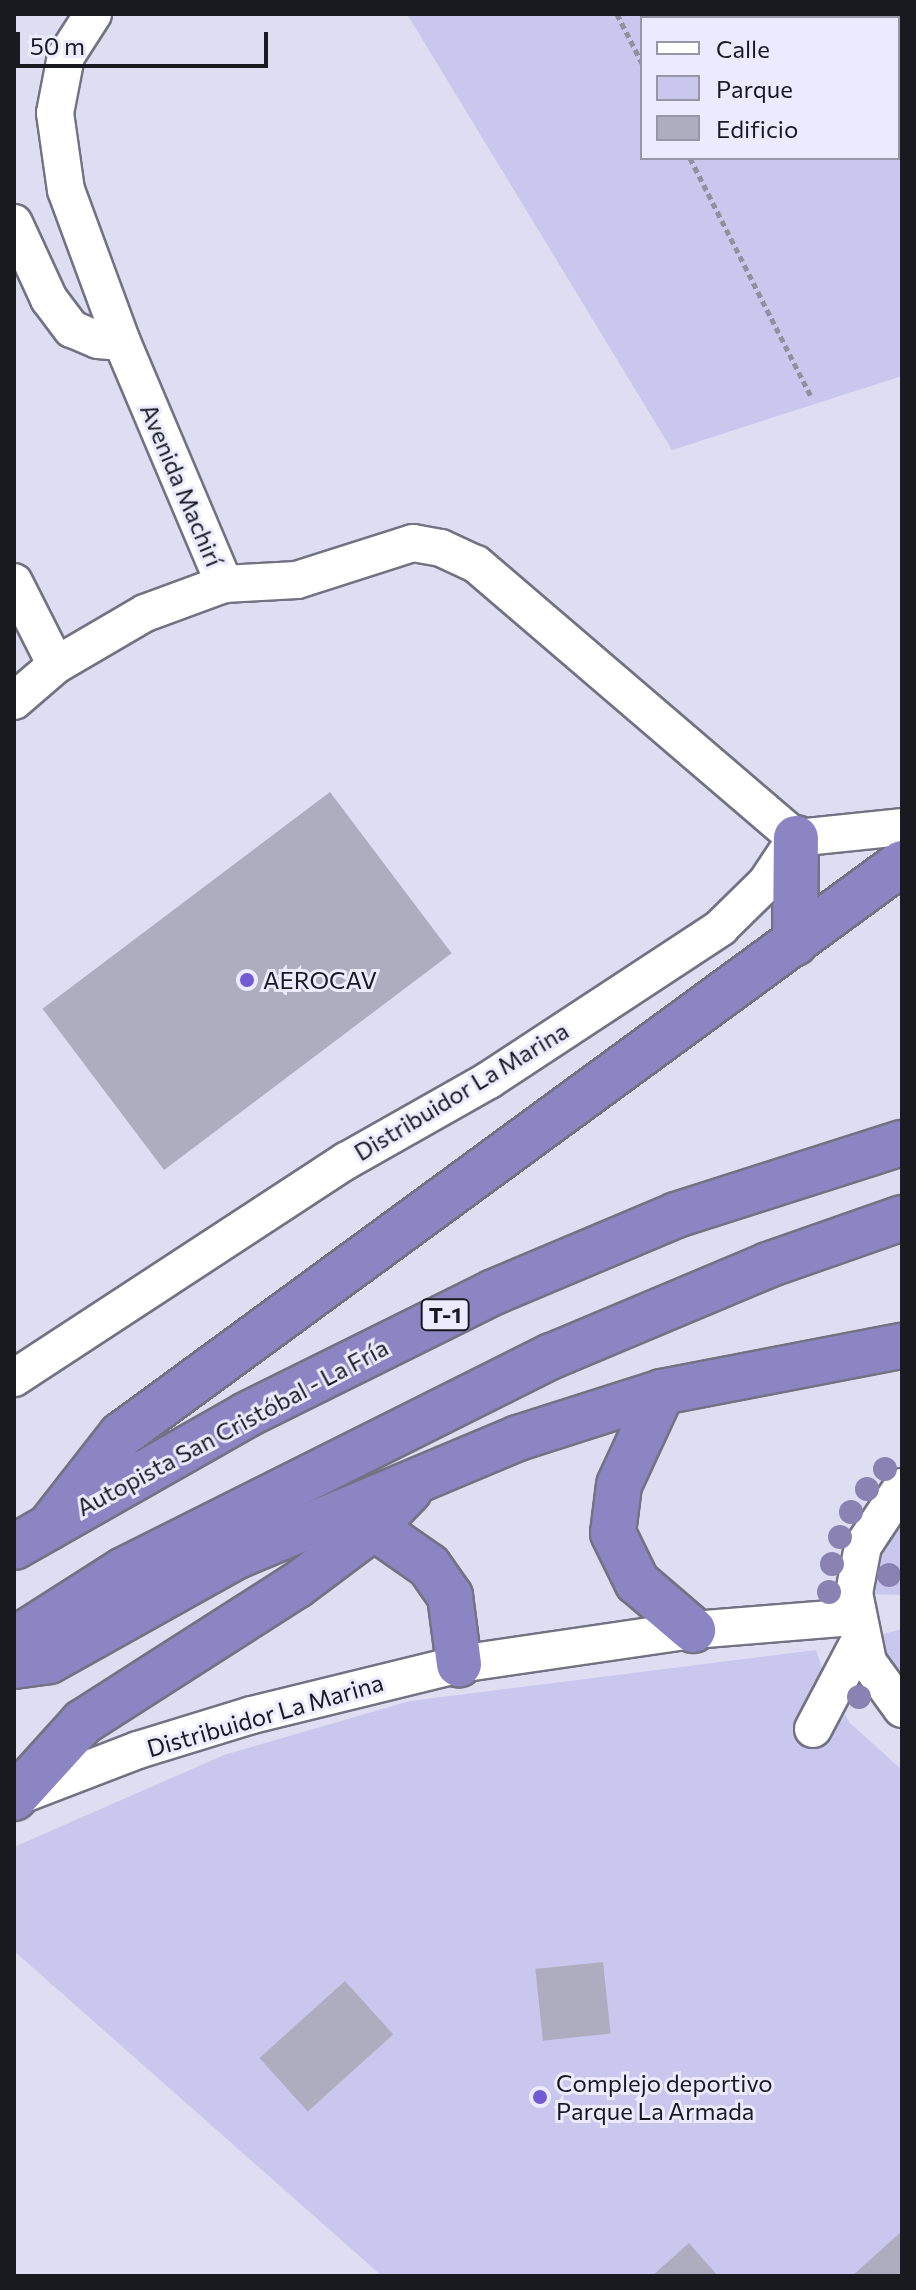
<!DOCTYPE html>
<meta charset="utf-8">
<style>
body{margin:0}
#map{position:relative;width:916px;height:2290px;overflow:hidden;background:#deddf1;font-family:Commissioner,sans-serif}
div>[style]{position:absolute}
.green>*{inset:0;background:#c9c7ee}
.building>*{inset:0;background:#adadbf;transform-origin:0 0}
.path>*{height:5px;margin-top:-2.5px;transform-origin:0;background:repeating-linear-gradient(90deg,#90909f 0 6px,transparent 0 10px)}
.roads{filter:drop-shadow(2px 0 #737283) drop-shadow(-2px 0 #737283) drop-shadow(0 2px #737283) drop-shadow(0 -2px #737283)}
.minor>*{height:36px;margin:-18px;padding:0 18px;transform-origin:18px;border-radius:18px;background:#fff}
.highway>*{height:44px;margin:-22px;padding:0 22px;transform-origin:22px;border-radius:22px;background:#8b86c3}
.trees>*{width:24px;height:24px;margin:-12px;border-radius:50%;background:#8982b2}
.dots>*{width:22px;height:22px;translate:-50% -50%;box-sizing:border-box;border:4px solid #ebeafe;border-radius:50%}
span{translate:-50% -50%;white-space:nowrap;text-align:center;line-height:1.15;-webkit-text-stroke:6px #ebeafe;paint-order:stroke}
.shield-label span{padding:2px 6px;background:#ebeafe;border:2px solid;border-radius:6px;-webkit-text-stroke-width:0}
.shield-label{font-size:22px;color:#191920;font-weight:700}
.street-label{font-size:24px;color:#191920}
.poi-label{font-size:24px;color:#191920}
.left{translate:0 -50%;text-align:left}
.frame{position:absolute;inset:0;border:16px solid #191920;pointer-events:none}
.legend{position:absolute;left:640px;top:16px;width:260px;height:144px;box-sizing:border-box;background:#ebeafe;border:2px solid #9796a5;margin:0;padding:10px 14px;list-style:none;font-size:24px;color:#191920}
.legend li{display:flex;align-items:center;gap:16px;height:40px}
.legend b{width:40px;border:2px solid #9796a5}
.scale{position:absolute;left:16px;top:32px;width:252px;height:36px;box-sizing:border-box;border:4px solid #191920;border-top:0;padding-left:10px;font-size:24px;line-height:28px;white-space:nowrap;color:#191920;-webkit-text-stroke:6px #ebeafe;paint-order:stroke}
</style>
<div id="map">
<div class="green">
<i style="clip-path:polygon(evenodd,407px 14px,902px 14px,902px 376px,672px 450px,407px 14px,898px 18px,898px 158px,642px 158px,642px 18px,898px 18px)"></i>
<i style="clip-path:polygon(902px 1513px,902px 1595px,871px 1594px,879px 1552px)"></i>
<i style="clip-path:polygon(902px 1629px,902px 1684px,876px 1636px)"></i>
<i style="clip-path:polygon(816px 1650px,829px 1688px,850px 1723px,902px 1770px,902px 2276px,382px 2276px,14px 1951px,14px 1847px,224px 1755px,410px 1701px)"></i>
</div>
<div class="building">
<i style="left:330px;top:792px;width:202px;height:360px;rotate:53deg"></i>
<i style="left:603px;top:1962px;width:72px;height:68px;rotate:84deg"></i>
<i style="left:345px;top:1981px;width:72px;height:115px;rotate:48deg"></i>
<i style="clip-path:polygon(902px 2231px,902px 2276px,852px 2276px)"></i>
<i style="clip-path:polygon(689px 2243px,718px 2276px,652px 2276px)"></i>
</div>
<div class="path">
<i style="left:617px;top:14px;width:55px;rotate:63deg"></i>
<i style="left:690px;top:158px;width:266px;rotate:63.1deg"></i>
</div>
<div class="roads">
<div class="minor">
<i style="left:93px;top:14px;width:50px;rotate:122.7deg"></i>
<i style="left:66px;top:56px;width:58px;rotate:100.9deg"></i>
<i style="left:55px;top:113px;width:78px;rotate:81.9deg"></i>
<i style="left:66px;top:190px;width:162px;rotate:69.8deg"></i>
<i style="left:122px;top:342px;width:263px;rotate:67.1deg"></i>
<i style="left:224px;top:584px;width:73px;rotate:-3.1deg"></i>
<i style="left:297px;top:580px;width:122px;rotate:-17.7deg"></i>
<i style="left:413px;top:543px;width:28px;rotate:10deg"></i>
<i style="left:441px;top:548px;width:38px;rotate:25deg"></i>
<i style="left:476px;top:564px;width:421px;rotate:40.6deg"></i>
<i style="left:14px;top:223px;width:84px;rotate:65.3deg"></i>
<i style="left:49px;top:299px;width:38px;rotate:53deg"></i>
<i style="left:72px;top:329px;width:28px;rotate:23deg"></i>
<i style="left:98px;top:340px;width:24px;rotate:5deg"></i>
<i style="left:14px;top:582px;width:93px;rotate:63.2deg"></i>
<i style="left:14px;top:701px;width:55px;rotate:-40.6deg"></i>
<i style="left:56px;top:665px;width:103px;rotate:-30.3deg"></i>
<i style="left:145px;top:613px;width:84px;rotate:-20.2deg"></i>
<i style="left:796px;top:838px;width:107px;rotate:-5.9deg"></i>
<i style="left:14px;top:1378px;width:397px;rotate:-33.2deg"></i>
<i style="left:346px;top:1161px;width:164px;rotate:-29.5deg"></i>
<i style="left:489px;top:1080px;width:277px;rotate:-33.3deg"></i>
<i style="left:720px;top:928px;width:64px;rotate:-44.4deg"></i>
<i style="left:766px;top:883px;width:54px;rotate:-56.3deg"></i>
<i style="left:902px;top:1487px;width:71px;rotate:123.5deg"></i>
<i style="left:863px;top:1546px;width:48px;rotate:100.8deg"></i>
<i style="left:854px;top:1593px;width:70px;rotate:78.5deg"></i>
<i style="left:868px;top:1662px;width:58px;rotate:54.1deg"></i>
<i style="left:813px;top:1729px;width:101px;rotate:-62.2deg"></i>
<i style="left:16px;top:1797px;width:131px;rotate:-21.1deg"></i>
<i style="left:138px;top:1750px;width:119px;rotate:-17.1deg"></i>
<i style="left:252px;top:1715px;width:213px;rotate:-13.8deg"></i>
<i style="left:459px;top:1664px;width:236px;rotate:-8.3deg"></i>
<i style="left:693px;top:1630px;width:163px;rotate:-4.6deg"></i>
</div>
<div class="highway">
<i style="left:795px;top:943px;width:105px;rotate:-89.5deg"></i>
<i style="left:662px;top:1392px;width:102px;rotate:114.8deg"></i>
<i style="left:619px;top:1485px;width:48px;rotate:97.1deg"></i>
<i style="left:613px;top:1533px;width:55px;rotate:63.9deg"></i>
<i style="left:637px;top:1582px;width:74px;rotate:40.6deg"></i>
<i style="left:346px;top:1519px;width:43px;rotate:23deg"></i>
<i style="left:386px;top:1536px;width:52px;rotate:34.9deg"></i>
<i style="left:429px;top:1566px;width:37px;rotate:55deg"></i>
<i style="left:450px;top:1596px;width:69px;rotate:82.5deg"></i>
<i style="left:49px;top:1527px;width:117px;rotate:-52deg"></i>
<i style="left:121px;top:1435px;width:968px;rotate:-36.22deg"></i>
<i style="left:14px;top:1547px;width:267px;rotate:-29.6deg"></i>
<i style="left:246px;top:1415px;width:277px;rotate:-26.4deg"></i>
<i style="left:494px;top:1292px;width:198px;rotate:-22.9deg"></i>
<i style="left:676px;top:1215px;width:237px;rotate:-17.7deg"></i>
<i style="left:14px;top:1640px;width:130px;rotate:-32.5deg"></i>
<i style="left:124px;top:1570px;width:479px;rotate:-26.6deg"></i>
<i style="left:552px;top:1356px;width:234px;rotate:-22.8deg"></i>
<i style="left:768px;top:1265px;width:142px;rotate:-19.3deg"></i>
<i style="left:14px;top:1666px;width:35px;rotate:-8deg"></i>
<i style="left:49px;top:1661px;width:213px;rotate:-29.2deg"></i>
<i style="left:235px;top:1557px;width:307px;rotate:-22.8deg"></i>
<i style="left:518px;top:1438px;width:151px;rotate:-17.7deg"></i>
<i style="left:662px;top:1392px;width:244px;rotate:-10.9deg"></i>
<i style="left:14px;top:1798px;width:103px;rotate:-47.8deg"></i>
<i style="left:83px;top:1722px;width:253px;rotate:-32.6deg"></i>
<i style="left:296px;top:1586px;width:95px;rotate:-36.9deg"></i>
<i style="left:372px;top:1529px;width:53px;rotate:-45.8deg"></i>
</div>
</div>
<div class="trees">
<i style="left:885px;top:1469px"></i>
<i style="left:867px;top:1489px"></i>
<i style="left:851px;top:1512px"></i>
<i style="left:840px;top:1537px"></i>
<i style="left:832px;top:1564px"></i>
<i style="left:889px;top:1575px"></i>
<i style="left:829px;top:1592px"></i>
<i style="left:859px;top:1697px"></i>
</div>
<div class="dots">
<i style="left:247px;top:980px;background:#715ad4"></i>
<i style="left:540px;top:2097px;background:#715ad4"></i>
</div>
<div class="shield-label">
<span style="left:445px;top:1315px">T-1</span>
</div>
<div class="street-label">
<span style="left:182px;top:485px;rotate:67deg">Avenida Machirí</span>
<span style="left:461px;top:1091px;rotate:-31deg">Distribuidor La Marina</span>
<span style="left:232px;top:1427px;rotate:-28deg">Autopista San Cristóbal - La Fría</span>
<span style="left:265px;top:1715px;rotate:-16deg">Distribuidor La Marina</span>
</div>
<div class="poi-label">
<span class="left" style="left:263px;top:980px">AEROCAV</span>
<span class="left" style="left:556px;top:2097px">Complejo deportivo<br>Parque La Armada</span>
</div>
<div class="frame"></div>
<ul class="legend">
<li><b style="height:10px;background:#fff"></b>Calle</li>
<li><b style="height:22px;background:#c9c7ee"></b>Parque</li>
<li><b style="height:22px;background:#adadbf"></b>Edificio</li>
</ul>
<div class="scale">50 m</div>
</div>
